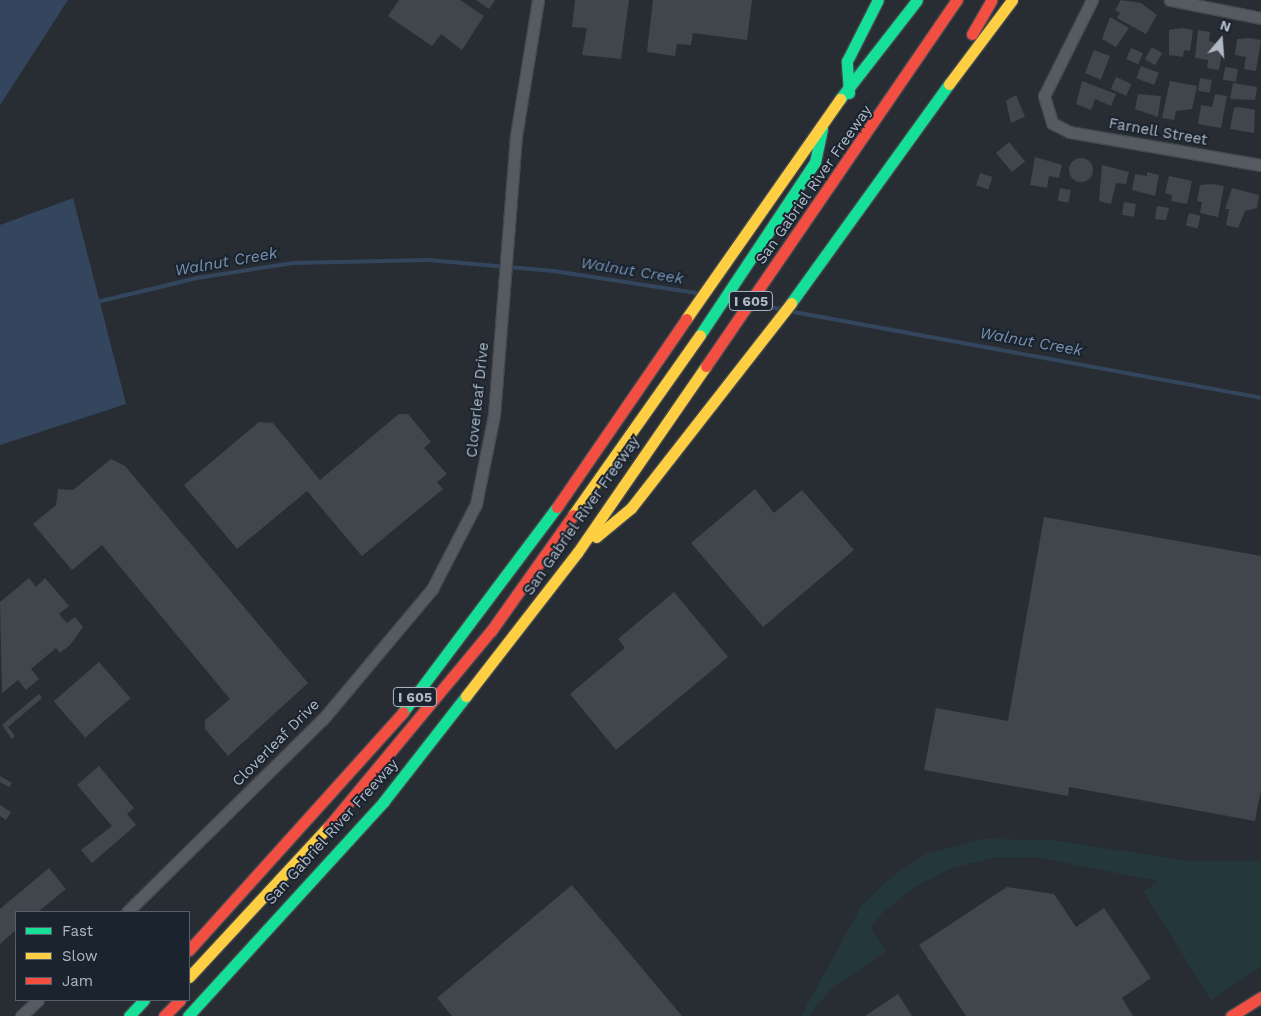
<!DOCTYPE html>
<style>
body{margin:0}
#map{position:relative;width:1261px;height:1016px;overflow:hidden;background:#272d33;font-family:"Work Sans",sans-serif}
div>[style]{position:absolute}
.green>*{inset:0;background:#24383b}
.water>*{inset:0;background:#34465d}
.stream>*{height:4px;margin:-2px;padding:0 2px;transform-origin:2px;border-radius:2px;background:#34465d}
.building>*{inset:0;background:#41464c;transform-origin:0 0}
.round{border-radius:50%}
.roads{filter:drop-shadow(1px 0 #44494e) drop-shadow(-1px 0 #44494e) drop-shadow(0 1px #44494e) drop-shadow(0 -1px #44494e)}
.street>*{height:11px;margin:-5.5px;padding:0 5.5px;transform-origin:5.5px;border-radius:5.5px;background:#565b62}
.fast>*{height:11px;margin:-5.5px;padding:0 5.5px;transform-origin:5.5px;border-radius:5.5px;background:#16e098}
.slow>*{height:11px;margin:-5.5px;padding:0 5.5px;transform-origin:5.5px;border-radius:5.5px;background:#ffcf43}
.jam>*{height:11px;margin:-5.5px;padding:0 5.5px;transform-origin:5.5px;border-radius:5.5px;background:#f24e42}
span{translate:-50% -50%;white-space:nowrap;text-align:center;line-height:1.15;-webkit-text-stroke:4px #1a232e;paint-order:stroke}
.shield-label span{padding:1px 4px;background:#1a232e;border:1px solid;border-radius:4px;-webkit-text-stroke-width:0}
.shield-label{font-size:14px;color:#afb9c6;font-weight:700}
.street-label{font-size:15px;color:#afb9c6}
.water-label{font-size:16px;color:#7790af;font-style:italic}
.legend{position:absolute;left:15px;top:911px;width:175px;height:90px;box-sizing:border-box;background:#1a232e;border:1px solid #565f6b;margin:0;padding:6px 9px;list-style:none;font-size:15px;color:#afb9c6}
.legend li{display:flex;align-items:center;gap:10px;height:25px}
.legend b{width:25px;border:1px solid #565f6b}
.north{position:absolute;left:1196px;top:15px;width:50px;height:50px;-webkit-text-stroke:4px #1a232e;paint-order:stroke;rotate:18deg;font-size:14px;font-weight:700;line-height:20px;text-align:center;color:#afb9c6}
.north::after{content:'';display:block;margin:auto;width:18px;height:22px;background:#afb9c6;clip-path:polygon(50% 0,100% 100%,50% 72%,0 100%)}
</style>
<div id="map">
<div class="green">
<i style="clip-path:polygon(982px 839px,1051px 840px,1189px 861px,1261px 861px,1261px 966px,1211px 1000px,1144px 892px,1158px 881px,1036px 857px,992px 858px,951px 868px,917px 886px,884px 911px,871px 927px,886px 951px,832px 988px,808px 1016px,801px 1016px,861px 907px,893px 876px,926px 854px)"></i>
</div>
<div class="water">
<i style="clip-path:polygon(0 0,68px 0,0 105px)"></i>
<i style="clip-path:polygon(73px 198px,126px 404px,0 445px,0 225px)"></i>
</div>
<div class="stream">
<i style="left:97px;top:302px;width:103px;rotate:-13.5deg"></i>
<i style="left:197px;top:278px;width:97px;rotate:-8.9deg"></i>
<i style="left:293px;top:263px;width:135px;rotate:-1.3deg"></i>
<i style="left:428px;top:260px;width:126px;rotate:5deg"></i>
<i style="left:554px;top:271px;width:144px;rotate:8.8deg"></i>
<i style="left:754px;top:304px;width:25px;rotate:11deg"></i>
<i style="left:794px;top:312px;width:475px;rotate:10.4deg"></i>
</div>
<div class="building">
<i style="clip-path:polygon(399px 0,460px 0,484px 16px,462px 50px,441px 34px,432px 46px,388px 16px)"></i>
<i style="clip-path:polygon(476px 0,495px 0,489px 9px)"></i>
<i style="clip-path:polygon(575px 0,629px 0,621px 59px,582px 55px,587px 28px,572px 27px)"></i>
<i style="clip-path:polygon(653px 0,752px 0,747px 40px,693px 33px,691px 45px,677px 44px,675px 56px,647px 52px)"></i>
<i style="clip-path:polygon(1121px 0,1141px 3px,1157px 15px,1146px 34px,1117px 18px,1120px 13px,1115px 10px)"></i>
<i style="clip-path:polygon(1110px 17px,1129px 28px,1116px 47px,1102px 39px)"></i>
<i style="clip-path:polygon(1182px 28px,1193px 30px,1190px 51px,1184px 50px,1183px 57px,1169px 55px,1169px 30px)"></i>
<i style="clip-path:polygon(1198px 30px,1210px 32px,1209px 41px,1223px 46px,1219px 70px,1207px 68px,1208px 60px,1195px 58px)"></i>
<i style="clip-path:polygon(1249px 38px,1261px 40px,1256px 71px,1244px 69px,1246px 57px,1235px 55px,1237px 39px)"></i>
<i style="left:1152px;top:47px;width:12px;height:14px;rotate:31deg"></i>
<i style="left:1131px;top:48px;width:13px;height:12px;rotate:23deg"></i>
<i style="left:1094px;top:50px;width:17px;height:25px;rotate:21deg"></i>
<i style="left:1141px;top:66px;width:19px;height:13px;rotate:21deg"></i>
<i style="left:1225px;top:67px;width:13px;height:13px;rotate:9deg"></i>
<i style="left:1116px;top:77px;width:17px;height:13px;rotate:24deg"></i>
<i style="left:1200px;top:78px;width:12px;height:13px;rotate:9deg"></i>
<i style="clip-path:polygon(1082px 81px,1116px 94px,1111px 106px,1095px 99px,1091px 110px,1076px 104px)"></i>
<i style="clip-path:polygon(1170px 81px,1197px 86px,1192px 109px,1176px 111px,1174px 120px,1162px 118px)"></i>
<i style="clip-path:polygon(1233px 83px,1257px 87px,1255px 100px,1230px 99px)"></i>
<i style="clip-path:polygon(1138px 94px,1161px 96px,1158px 117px,1135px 109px)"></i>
<i style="clip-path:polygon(1215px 94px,1227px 96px,1221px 128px,1198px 124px,1201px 105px,1212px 107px)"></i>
<i style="clip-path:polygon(1016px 95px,1025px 117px,1011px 123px,1006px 101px)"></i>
<i style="clip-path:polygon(1239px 107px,1255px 110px,1254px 133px,1230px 129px,1234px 108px)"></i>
<i style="left:1009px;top:142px;width:25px;height:17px;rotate:50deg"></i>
<i style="clip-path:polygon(1035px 157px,1062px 165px,1059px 178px,1049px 176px,1047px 188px,1030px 185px)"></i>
<i class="round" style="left:1069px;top:158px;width:24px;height:24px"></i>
<i style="clip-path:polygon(1102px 165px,1129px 172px,1126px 184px,1116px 183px,1111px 204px,1099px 201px)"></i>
<i style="clip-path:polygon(1147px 172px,1159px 175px,1155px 196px,1132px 190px,1135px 174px,1147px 176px)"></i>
<i style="left:980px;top:173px;width:13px;height:13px;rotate:18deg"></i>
<i style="clip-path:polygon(1169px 176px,1192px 181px,1187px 204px,1171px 201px,1172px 195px,1165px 193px)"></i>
<i style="clip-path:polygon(1212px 184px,1224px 186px,1218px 217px,1200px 213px,1202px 202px,1197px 201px,1200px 185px)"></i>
<i style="left:1060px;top:188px;width:11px;height:13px;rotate:10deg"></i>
<i style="clip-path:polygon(1232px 188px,1259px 195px,1257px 208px,1245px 211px,1238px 228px,1226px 225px,1229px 209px,1225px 209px)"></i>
<i style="left:1124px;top:202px;width:12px;height:13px;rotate:9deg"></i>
<i style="clip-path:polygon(1157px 206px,1169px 208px,1166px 220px,1155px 219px)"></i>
<i style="left:1189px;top:213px;width:12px;height:13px;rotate:14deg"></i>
<i style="clip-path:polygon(399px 414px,408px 414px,431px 442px,424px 448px,447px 474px,437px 482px,443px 489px,362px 556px,307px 491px,237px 549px,184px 485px,259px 422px,273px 423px,320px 480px)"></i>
<i style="clip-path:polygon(111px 459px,125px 466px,308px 683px,228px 756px,205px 729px,205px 720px,230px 699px,102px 545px,72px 570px,33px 524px,56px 505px,58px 489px,73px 490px)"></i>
<i style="clip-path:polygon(755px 489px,774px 513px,802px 490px,854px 550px,763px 627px,691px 543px)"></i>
<i style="clip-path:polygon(1044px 517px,1261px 556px,1261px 790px,1255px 821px,1069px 787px,1068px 796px,924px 770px,936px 708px,1008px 721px)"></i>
<i style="clip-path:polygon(29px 578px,36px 587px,45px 578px,69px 606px,59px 614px,67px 623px,75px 617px,83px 627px,70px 645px,60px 653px,56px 648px,31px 669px,39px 679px,26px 690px,18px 680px,2px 693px,0 602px)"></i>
<i style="clip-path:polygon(674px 592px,728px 657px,616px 750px,570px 694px,625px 648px,618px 639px)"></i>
<i style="left:99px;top:662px;width:48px;height:60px;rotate:49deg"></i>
<i style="clip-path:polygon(39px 694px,42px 698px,8px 727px,15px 736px,12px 739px,2px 725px)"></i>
<i style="clip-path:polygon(99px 766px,134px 808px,127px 814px,136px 825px,92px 863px,81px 850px,112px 826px,77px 785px)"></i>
<i style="clip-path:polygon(0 776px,12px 783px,9px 787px,0 782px)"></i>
<i style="clip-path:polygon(0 805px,11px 812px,6px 820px,0 816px)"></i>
<i style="clip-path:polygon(49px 868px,66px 889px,38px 912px,16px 912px,16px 930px,0 944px,0 909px)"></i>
<i style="clip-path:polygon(572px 885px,682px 1016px,452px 1016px,437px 998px)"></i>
<i style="clip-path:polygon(1007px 887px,1054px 894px,1076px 927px,1104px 908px,1151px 978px,1122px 998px,1133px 1016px,966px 1016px,919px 945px)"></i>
<i style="clip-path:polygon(898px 994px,912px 1016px,865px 1016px)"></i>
</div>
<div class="roads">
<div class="street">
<i style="left:1092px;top:0;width:107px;rotate:116.6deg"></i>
<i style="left:1044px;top:96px;width:28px;rotate:73deg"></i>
<i style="left:1052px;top:123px;width:20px;rotate:27deg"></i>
<i style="left:1070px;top:132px;width:194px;rotate:9.8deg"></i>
<i style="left:1170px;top:0;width:93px;rotate:11.2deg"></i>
<i style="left:127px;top:912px;width:275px;rotate:-44.6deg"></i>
<i style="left:323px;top:719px;width:170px;rotate:-50deg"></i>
<i style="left:432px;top:589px;width:96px;rotate:-62.6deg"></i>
<i style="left:476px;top:504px;width:91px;rotate:-78.6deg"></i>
<i style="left:494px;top:415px;width:280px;rotate:-85.5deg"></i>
<i style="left:516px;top:136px;width:138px;rotate:-80.8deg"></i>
<i style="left:21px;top:1016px;width:23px;rotate:-43deg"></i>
</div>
<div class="fast">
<i style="left:849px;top:93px;width:32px;rotate:-94deg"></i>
<i style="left:847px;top:61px;width:68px;rotate:-63.1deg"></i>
<i style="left:840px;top:99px;width:125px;rotate:-52.1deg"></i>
<i style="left:791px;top:303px;width:270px;rotate:-54.2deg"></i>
<i style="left:700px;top:335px;width:208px;rotate:-56.4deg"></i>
<i style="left:815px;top:162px;width:34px;rotate:-78deg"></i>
<i style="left:403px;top:712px;width:256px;rotate:-53.1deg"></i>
<i style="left:129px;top:1016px;width:22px;rotate:-47deg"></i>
<i style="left:188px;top:1016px;width:291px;rotate:-47.6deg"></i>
<i style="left:384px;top:801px;width:133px;rotate:-52deg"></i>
</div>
<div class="slow">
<i style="left:949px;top:84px;width:105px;rotate:-53.1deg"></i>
<i style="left:686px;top:319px;width:269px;rotate:-55deg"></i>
<i style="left:573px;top:515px;width:220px;rotate:-54.8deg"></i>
<i style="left:596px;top:537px;width:45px;rotate:-39.6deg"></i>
<i style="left:631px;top:508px;width:260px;rotate:-52deg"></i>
<i style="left:466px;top:696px;width:181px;rotate:-52.2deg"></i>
<i style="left:577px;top:553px;width:227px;rotate:-55.4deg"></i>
<i style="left:189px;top:977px;width:205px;rotate:-47.2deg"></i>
</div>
<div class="jam">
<i style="left:972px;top:34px;width:39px;rotate:-60deg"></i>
<i style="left:706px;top:366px;width:444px;rotate:-55.6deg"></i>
<i style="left:557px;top:507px;width:228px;rotate:-55.5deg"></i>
<i style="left:328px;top:827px;width:255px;rotate:-50.3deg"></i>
<i style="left:491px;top:631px;width:142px;rotate:-54.7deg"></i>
<i style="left:189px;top:950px;width:320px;rotate:-48deg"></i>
<i style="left:164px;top:1016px;width:23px;rotate:-45deg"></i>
<i style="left:1231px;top:1016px;width:36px;rotate:-32deg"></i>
</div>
</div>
<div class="shield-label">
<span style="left:751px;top:301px">I 605</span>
<span style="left:415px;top:697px">I 605</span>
</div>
<div class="street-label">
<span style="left:1158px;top:132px;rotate:10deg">Farnell Street</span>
<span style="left:814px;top:185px;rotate:-55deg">San Gabriel River Freeway</span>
<span style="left:478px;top:400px;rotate:-84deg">Cloverleaf Drive</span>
<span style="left:582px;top:516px;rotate:-55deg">San Gabriel River Freeway</span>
<span style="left:276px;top:743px;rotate:-45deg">Cloverleaf Drive</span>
<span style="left:332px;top:832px;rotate:-48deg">San Gabriel River Freeway</span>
</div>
<div class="water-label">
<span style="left:226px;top:262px;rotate:-10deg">Walnut Creek</span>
<span style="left:632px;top:271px;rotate:9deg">Walnut Creek</span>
<span style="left:1031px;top:342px;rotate:10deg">Walnut Creek</span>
</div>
<ul class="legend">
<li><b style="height:6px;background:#16e098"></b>Fast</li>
<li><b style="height:6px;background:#ffcf43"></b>Slow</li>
<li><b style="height:6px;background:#f24e42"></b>Jam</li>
</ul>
<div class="north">N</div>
</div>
